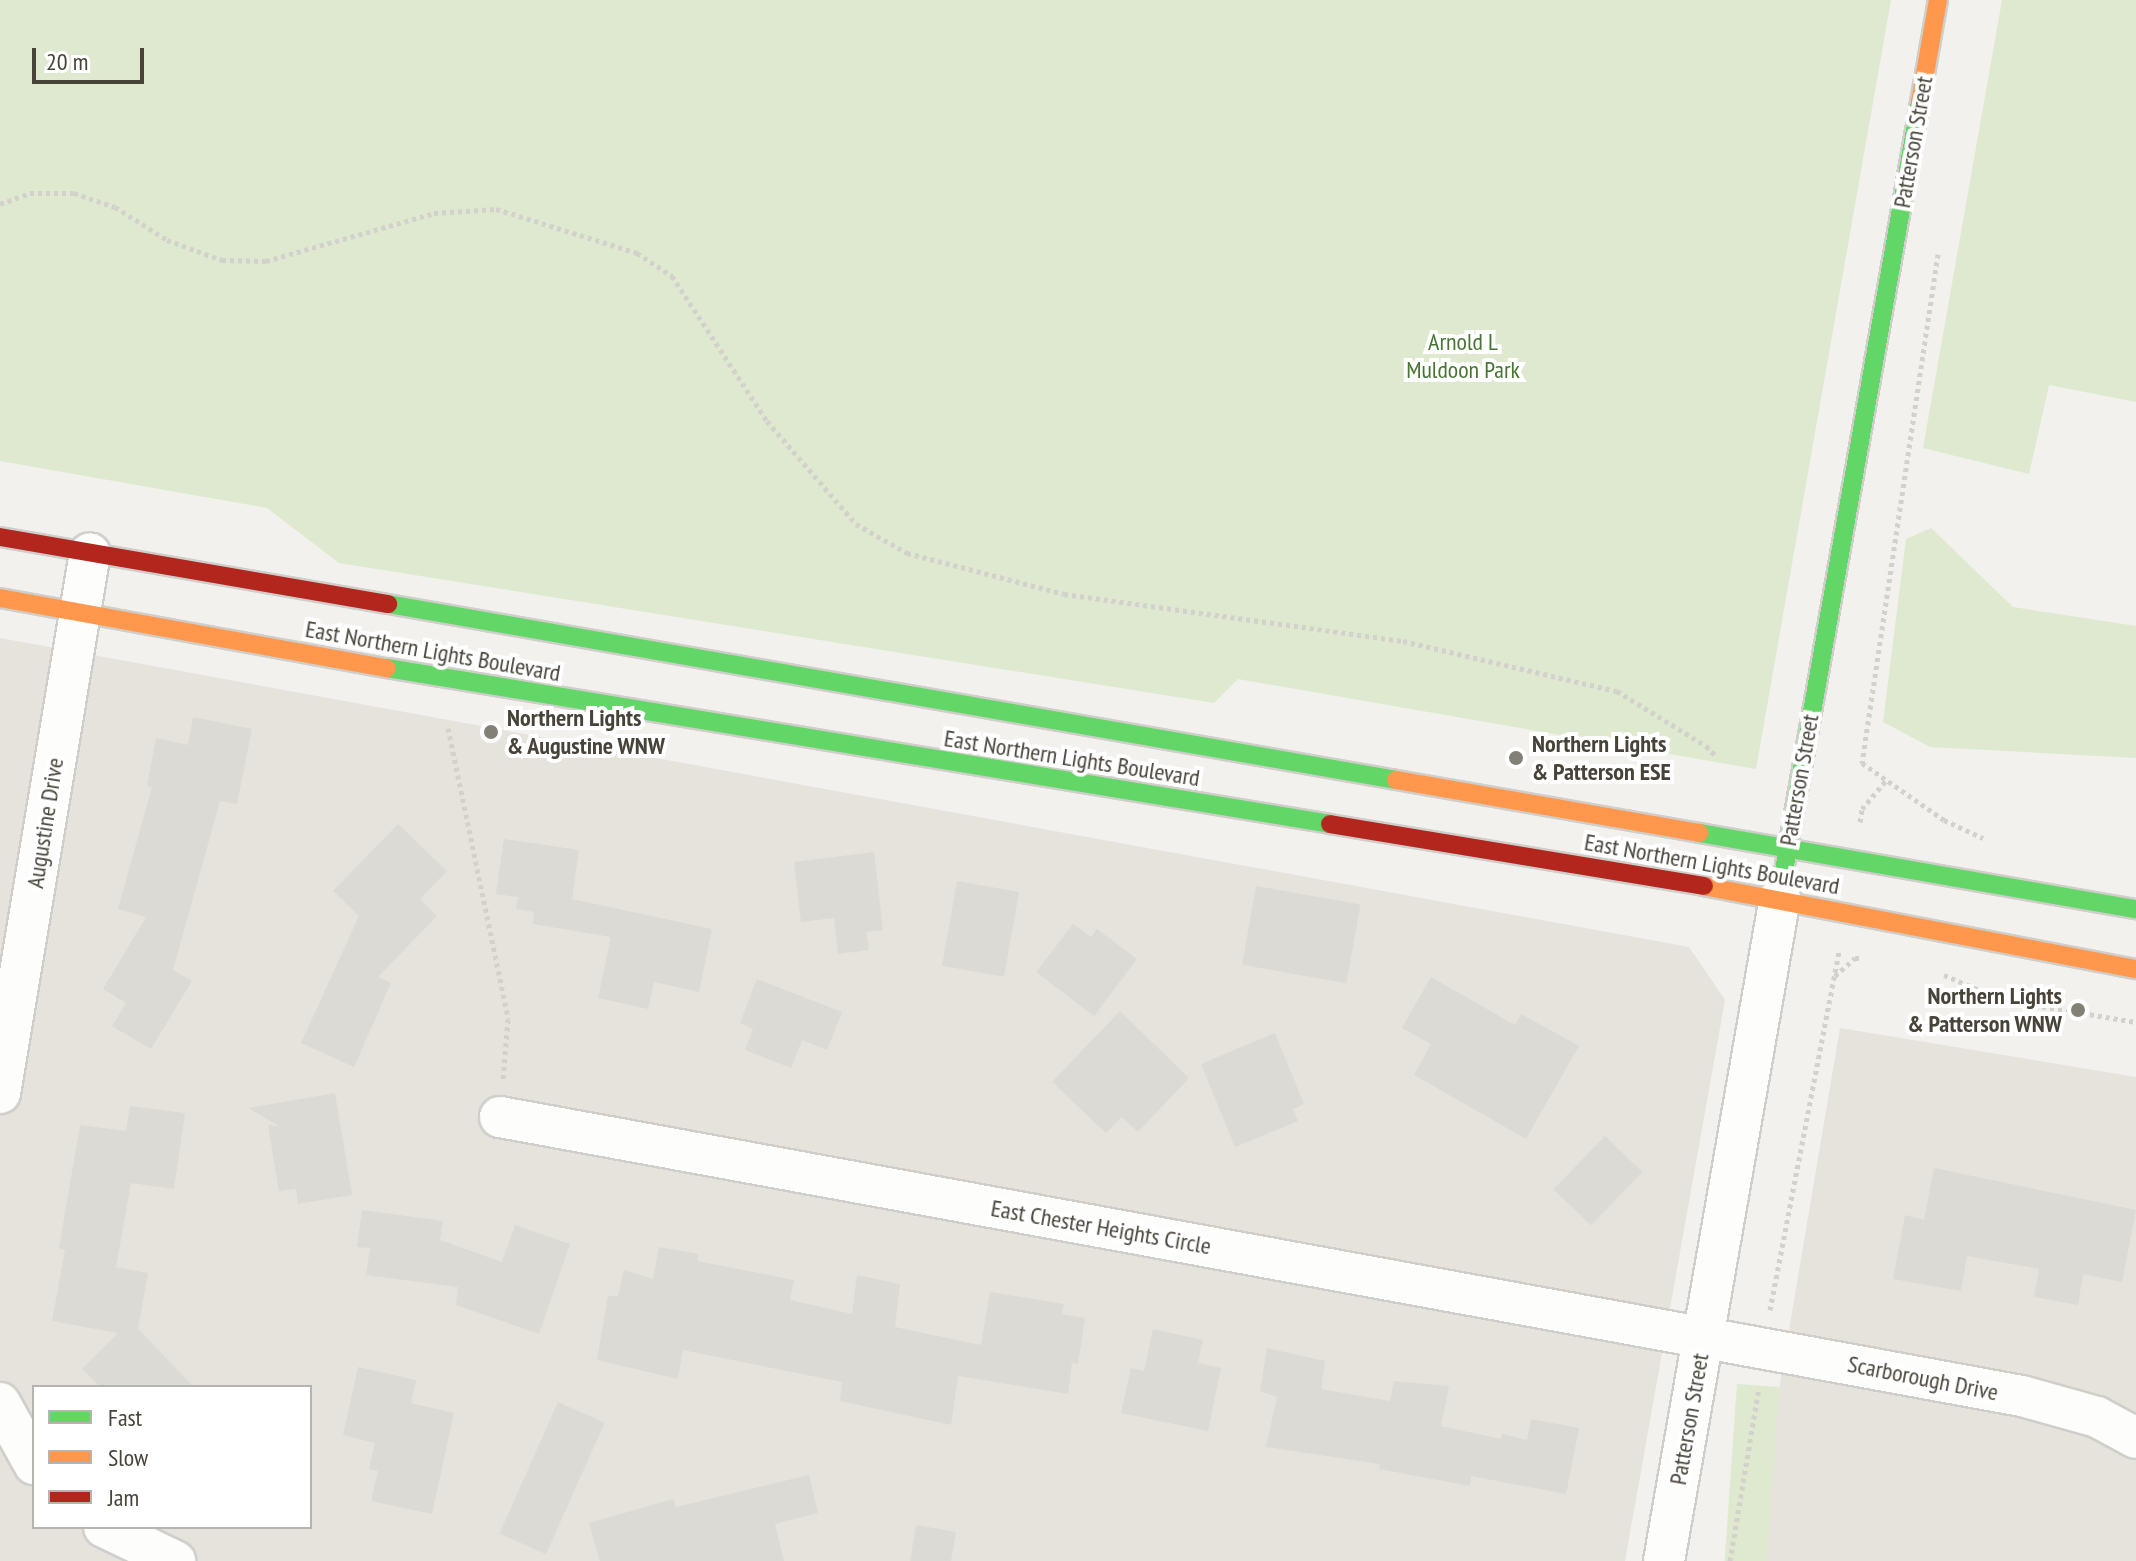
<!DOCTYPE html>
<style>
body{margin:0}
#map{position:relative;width:2136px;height:1561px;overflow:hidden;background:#f2f1ed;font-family:"PT Sans Narrow",sans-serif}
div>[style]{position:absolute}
.residential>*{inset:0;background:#e5e3dc}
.green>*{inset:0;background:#dee9d0;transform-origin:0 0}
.building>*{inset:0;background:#dbdad5;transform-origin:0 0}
.path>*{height:5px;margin-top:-2.5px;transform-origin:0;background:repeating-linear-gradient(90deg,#d2d1cb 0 4px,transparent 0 8px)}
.roads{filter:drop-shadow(2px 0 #d0ceca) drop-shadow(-2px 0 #d0ceca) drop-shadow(0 2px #d0ceca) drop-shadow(0 -2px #d0ceca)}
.street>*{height:40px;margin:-20px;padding:0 20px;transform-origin:20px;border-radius:20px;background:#fdfdfc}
.fast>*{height:18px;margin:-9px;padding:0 9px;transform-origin:9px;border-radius:9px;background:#63d668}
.slow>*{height:18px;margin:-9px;padding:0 9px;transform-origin:9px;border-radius:9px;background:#ff974d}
.jam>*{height:18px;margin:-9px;padding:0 9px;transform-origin:9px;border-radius:9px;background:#b3261e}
.dots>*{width:22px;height:22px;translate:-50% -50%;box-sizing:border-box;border:4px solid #fff;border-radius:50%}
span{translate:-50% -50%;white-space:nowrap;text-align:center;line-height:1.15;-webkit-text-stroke:8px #fff;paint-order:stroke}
.street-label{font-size:24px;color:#474339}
.park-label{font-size:24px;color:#467432}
.poi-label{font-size:24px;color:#474339;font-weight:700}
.left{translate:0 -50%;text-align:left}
.right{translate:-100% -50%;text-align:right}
.legend{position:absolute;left:32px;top:1385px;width:280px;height:144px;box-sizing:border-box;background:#fff;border:2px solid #b5b4b0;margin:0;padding:10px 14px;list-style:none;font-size:24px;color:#474339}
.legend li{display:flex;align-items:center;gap:16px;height:40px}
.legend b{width:40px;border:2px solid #b5b4b0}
.scale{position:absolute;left:32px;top:48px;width:112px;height:36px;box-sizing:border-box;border:4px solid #474339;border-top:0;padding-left:10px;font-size:24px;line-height:28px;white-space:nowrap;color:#474339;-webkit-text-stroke:6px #fff;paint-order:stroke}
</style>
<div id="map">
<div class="residential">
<i style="clip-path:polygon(evenodd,0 638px,1689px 947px,1725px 1000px,1625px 1561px,0 1561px,0 638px,34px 1387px,310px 1387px,310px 1527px,34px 1527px,34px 1387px)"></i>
<i style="clip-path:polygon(1840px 1028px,2136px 1077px,2136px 1561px,1750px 1561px)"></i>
</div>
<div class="green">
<i style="clip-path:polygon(0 0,1891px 0,1756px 769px,1238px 679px,1214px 703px,339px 563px,267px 508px,0 461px)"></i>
<i style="clip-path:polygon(2002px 0,2136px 0,2136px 402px,2049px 385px,2029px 474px,1923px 448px)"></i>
<i style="clip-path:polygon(1931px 528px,2013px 607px,2136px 626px,2136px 758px,1930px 747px,1883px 722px,1906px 539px)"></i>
<i style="left:1737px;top:1384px;width:42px;height:180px;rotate:4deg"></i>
</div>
<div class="building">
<i style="clip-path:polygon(193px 717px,252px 729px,237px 804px,220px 801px,173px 970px,192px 981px,151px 1049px,112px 1026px,126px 1003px,103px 989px,146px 917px,118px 909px,152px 787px,147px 786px,156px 738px,188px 745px)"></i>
<i style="clip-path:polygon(398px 824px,447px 871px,420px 899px,437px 916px,378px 977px,391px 983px,354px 1067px,301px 1043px,359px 916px,333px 891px)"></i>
<i style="clip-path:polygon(504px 839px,579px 850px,572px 899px,712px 929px,699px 992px,654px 982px,648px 1009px,598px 998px,611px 937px,533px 924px,534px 912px,516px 909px,518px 897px,496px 894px)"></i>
<i style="clip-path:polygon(874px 852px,883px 930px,866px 932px,869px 950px,838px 954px,834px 918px,801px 922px,794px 862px)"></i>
<i style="left:957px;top:881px;width:63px;height:86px;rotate:10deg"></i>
<i style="left:1256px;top:886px;width:106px;height:80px;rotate:10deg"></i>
<i style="clip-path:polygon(1073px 924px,1091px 937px,1097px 929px,1137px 959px,1094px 1016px,1036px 972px)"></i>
<i style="clip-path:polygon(1431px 977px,1515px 1025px,1521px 1014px,1579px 1046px,1526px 1139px,1414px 1075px,1431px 1044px,1402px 1028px)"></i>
<i style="clip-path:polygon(757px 979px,842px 1012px,827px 1050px,802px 1040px,791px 1068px,745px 1050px,753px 1029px,740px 1023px)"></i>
<i style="clip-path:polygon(1120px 1011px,1189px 1078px,1138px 1132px,1122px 1117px,1106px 1133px,1052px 1082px)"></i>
<i style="clip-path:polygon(1275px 1033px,1304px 1104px,1293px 1109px,1298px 1121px,1235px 1147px,1201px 1064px)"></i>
<i style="clip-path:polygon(335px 1093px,352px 1195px,298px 1204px,296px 1189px,279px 1191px,268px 1125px,279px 1126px,248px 1108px)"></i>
<i style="clip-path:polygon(130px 1106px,185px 1113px,174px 1189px,131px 1183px,116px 1267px,148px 1273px,138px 1329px,194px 1387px,100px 1387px,82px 1369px,118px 1333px,52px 1321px,65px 1250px,59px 1248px,80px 1125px,126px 1131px)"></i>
<i style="left:1605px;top:1136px;width:52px;height:74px;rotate:44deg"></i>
<i style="clip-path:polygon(1934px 1168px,2136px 1210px,2122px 1282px,2083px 1274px,2078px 1305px,2034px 1297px,2039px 1269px,1967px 1256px,1961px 1291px,1893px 1279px,1905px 1215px,1924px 1220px)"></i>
<i style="clip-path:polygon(362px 1210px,443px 1221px,440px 1240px,502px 1262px,515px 1225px,570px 1244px,539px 1334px,456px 1305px,458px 1287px,366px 1275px,370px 1248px,357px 1247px)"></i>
<i style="clip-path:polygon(659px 1247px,698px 1254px,697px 1261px,794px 1280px,790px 1300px,852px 1314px,857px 1275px,900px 1284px,895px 1327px,981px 1345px,990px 1292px,1064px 1304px,1062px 1314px,1085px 1318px,1078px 1364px,1072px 1363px,1068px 1394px,958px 1376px,951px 1425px,840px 1401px,842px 1382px,683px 1350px,678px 1379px,597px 1360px,608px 1296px,618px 1296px,624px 1270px,653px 1279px)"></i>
<i style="clip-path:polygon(1153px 1329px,1203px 1340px,1198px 1363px,1221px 1368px,1208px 1431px,1121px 1413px,1131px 1368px,1144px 1371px)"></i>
<i style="clip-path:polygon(1267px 1348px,1325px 1361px,1321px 1389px,1390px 1401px,1394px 1381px,1449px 1386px,1441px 1426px,1501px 1439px,1502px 1434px,1527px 1440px,1531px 1419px,1579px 1428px,1566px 1494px,1471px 1476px,1470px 1486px,1379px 1469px,1380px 1464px,1266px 1447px,1277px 1397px,1260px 1391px)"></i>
<i style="clip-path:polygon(358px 1367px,416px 1380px,411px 1403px,454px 1413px,432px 1514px,371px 1501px,378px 1471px,369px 1469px,375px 1443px,343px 1435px)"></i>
<i style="left:558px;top:1402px;width:51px;height:144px;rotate:24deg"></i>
<i style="clip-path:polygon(809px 1475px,818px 1513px,775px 1524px,784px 1561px,600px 1561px,589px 1523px,673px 1499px,676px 1507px)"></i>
<i style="clip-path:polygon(916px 1525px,956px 1532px,951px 1561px,910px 1561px)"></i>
</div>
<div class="path">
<i style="left:0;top:204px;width:32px;rotate:-20deg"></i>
<i style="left:30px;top:193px;width:44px"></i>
<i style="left:74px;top:193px;width:43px;rotate:18.9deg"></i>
<i style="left:115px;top:207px;width:62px;rotate:32.4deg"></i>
<i style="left:167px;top:240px;width:59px;rotate:20deg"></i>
<i style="left:222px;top:260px;width:44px;rotate:1.3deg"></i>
<i style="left:266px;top:261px;width:175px;rotate:-15.9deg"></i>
<i style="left:434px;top:213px;width:62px;rotate:-3.7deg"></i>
<i style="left:496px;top:209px;width:148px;rotate:17.3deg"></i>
<i style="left:637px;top:253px;width:42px;rotate:33.3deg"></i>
<i style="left:672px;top:276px;width:173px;rotate:56.8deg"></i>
<i style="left:767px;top:421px;width:136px;rotate:49.2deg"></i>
<i style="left:856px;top:524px;width:59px;rotate:29.6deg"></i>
<i style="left:907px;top:553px;width:162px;rotate:14.6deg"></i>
<i style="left:1064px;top:594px;width:342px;rotate:7.9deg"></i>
<i style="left:1403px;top:641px;width:220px;rotate:13.2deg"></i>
<i style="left:1617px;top:691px;width:105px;rotate:31.7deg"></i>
<i style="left:1706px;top:746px;width:16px;rotate:45deg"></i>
<i style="left:1938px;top:254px;width:515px;rotate:98.49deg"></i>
<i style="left:1862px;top:763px;width:100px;rotate:34.8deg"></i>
<i style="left:1944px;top:820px;width:43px;rotate:24.8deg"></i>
<i style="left:448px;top:728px;width:297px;rotate:78.3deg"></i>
<i style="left:508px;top:1019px;width:61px;rotate:94.7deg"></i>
<i style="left:1860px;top:822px;width:13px;rotate:-81deg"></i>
<i style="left:1862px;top:809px;width:38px;rotate:-50deg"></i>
<i style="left:1944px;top:975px;width:64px;rotate:23deg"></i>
<i style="left:2003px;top:1000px;width:135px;rotate:9.4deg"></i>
<i style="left:1835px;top:976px;width:27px;rotate:-42deg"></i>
<i style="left:1855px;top:958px;width:6px"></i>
<i style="left:1770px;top:1310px;width:367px;rotate:-79.1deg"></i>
<i style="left:1730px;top:1561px;width:176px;rotate:-80.5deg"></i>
</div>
<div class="roads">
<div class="street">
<i style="left:0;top:1093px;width:547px;rotate:-80.54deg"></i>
<i style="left:500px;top:1117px;width:1547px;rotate:10.39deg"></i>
<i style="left:2022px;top:1396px;width:78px;rotate:15.6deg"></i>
<i style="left:2097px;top:1417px;width:44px;rotate:28.3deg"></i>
<i style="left:0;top:1403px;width:70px;rotate:60.9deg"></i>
<i style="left:104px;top:1527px;width:79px;rotate:25.6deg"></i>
<i style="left:1664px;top:1561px;width:673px;rotate:-80.08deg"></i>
</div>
<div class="fast">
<i style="left:388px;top:604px;width:1023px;rotate:9.9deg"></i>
<i style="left:387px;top:668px;width:956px;rotate:9.39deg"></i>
<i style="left:1699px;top:833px;width:444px;rotate:9.9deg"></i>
<i style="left:1783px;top:876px;width:786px;rotate:-79.96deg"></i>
</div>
<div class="slow">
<i style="left:1920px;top:102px;width:104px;rotate:-80deg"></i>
<i style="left:0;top:598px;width:393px;rotate:10.3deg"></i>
<i style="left:1396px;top:780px;width:308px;rotate:9.9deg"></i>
<i style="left:1704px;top:886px;width:440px;rotate:10.9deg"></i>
</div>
<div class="jam">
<i style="left:0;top:537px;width:394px;rotate:9.8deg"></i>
<i style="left:1330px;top:824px;width:379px;rotate:9.4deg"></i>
</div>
</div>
<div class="dots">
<i style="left:491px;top:732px;background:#838078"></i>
<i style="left:1516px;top:758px;background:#838078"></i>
<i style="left:2078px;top:1010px;background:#838078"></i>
</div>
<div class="street-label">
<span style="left:1913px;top:142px;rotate:-80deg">Patterson Street</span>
<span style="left:433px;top:651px;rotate:10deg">East Northern Lights Boulevard</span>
<span style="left:1072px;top:758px;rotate:9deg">East Northern Lights Boulevard</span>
<span style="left:1799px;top:780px;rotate:-80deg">Patterson Street</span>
<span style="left:45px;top:823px;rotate:-81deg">Augustine Drive</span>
<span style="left:1712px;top:864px;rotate:10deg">East Northern Lights Boulevard</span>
<span style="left:1101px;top:1227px;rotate:10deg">East Chester Heights Circle</span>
<span style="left:1923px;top:1378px;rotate:11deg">Scarborough Drive</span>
<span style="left:1689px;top:1419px;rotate:-80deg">Patterson Street</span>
</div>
<div class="park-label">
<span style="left:1463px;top:356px">Arnold L<br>Muldoon Park</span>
</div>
<div class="poi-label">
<span class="left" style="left:507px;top:732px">Northern Lights<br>&amp; Augustine WNW</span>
<span class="left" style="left:1532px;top:758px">Northern Lights<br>&amp; Patterson ESE</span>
<span class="right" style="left:2062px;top:1010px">Northern Lights<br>&amp; Patterson WNW</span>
</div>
<ul class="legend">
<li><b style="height:10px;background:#63d668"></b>Fast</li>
<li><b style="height:10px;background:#ff974d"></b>Slow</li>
<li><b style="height:10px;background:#b3261e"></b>Jam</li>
</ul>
<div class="scale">20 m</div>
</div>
